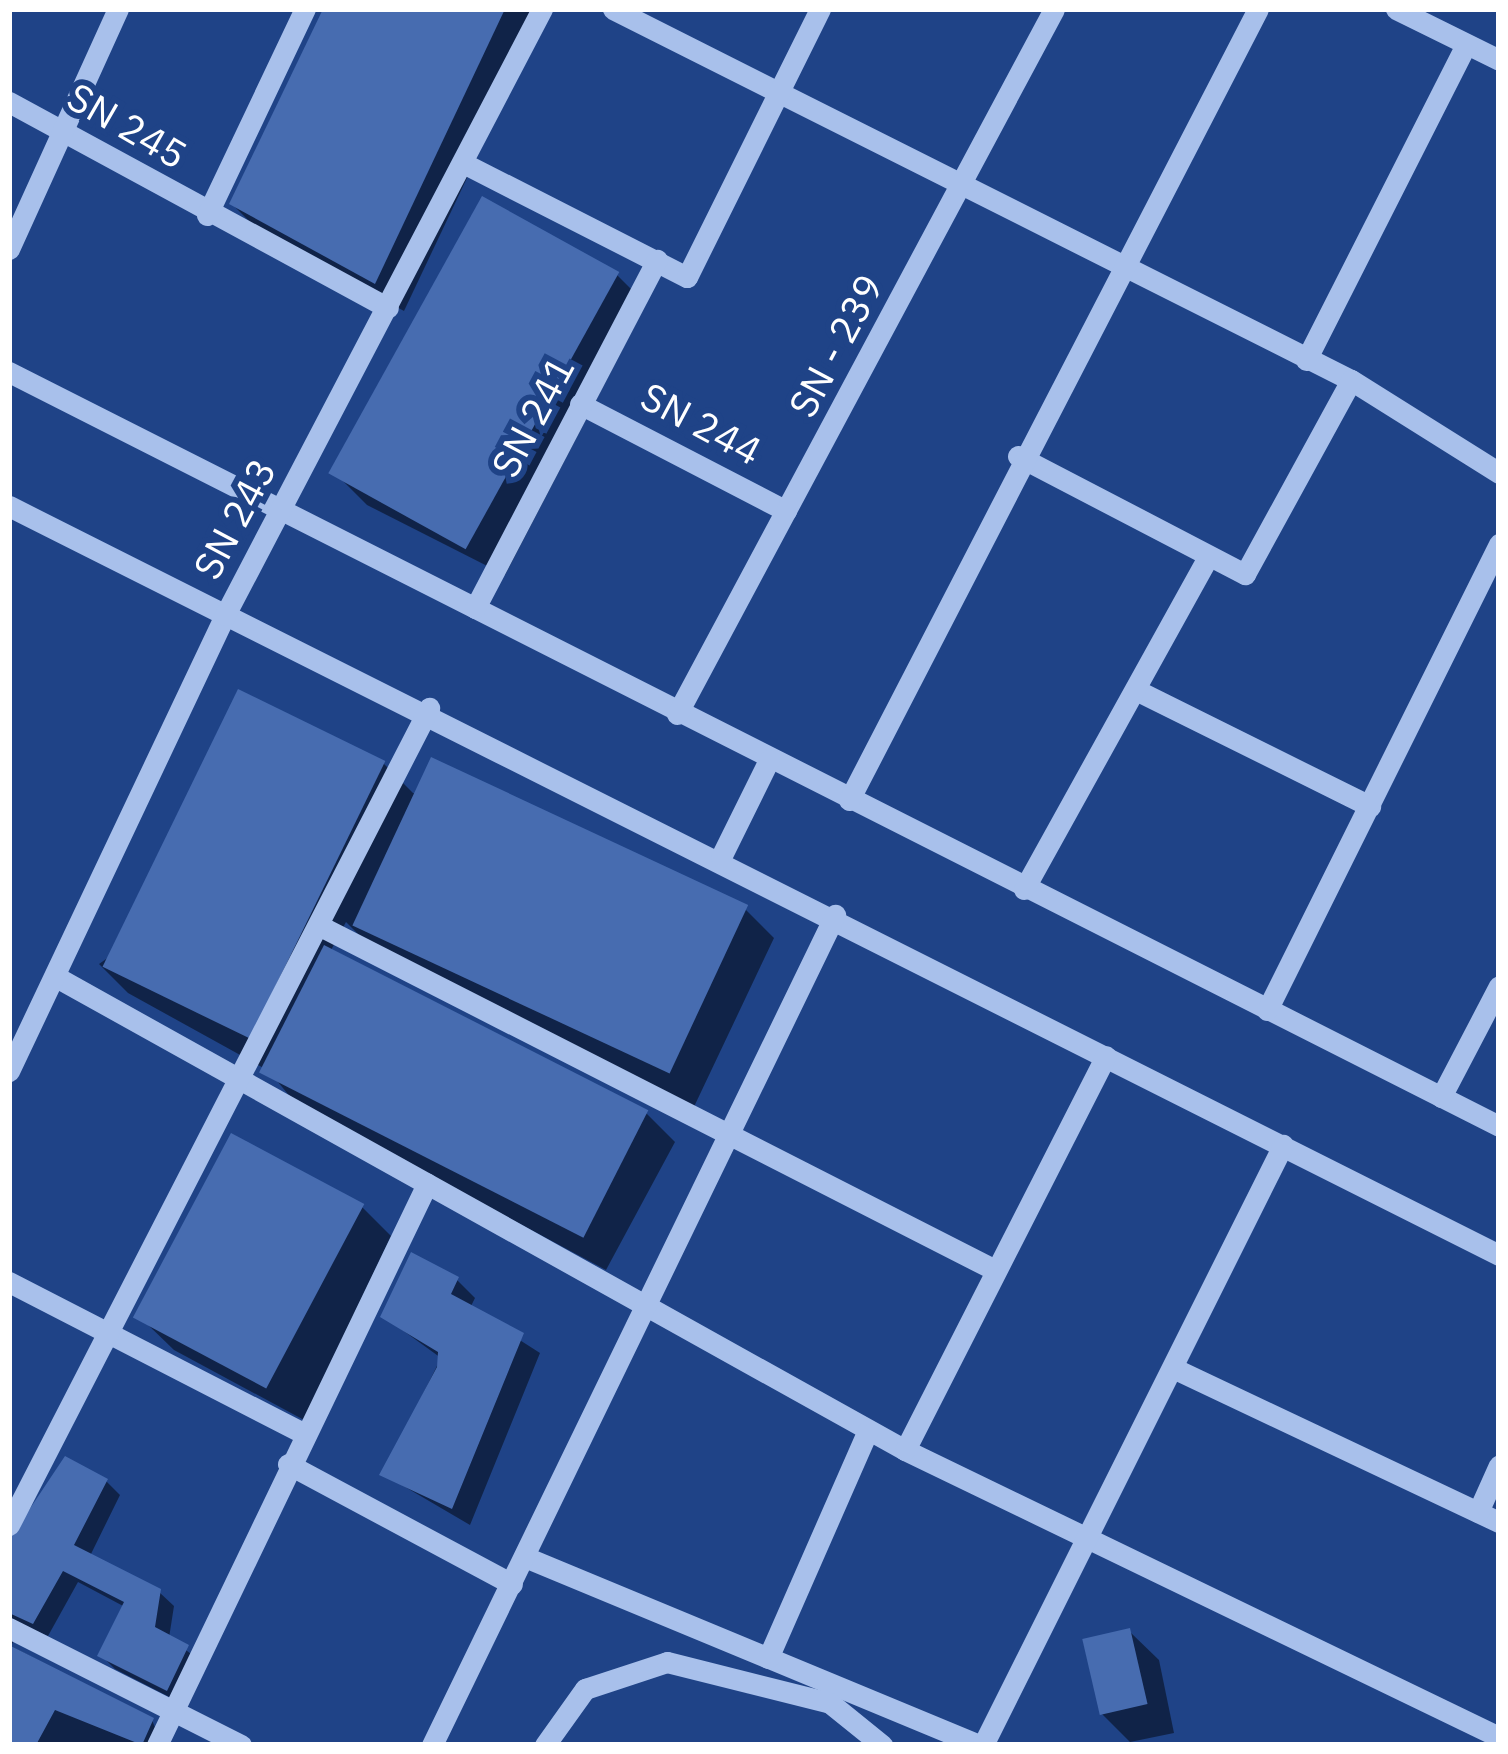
<!DOCTYPE html>
<style>
body{margin:0}
#map{position:relative;width:1508px;height:1754px;overflow:hidden;background:#1f4387;font-family:"IBM Plex Sans",sans-serif}
div>[style]{position:absolute}
.shadow>*{inset:0;background:#0007}
.building>*{inset:0;background:#476cb0;transform-origin:0 0}
.minor>*{height:21px;margin:-10.5px;padding:0 10.5px;transform-origin:10.5px;border-radius:10.5px;background:#a8c0eb}
span{translate:-50% -50%;white-space:nowrap;text-align:center;line-height:1.15;-webkit-text-stroke:12px #1f4387;paint-order:stroke}
.street-label{font-size:39px;color:#fff}
.frame{position:absolute;inset:0;border:12px solid #fff;pointer-events:none}
</style>
<div id="map">
<div class="shadow">
<i style="clip-path:polygon(329px 9px,547px 9px,404px 311px,261px 233px,232px 204px)"></i>
<i style="clip-path:polygon(617px 275px,646px 304px,505px 575px,367px 505px,338px 476px)"></i>
<i style="clip-path:polygon(383px 763px,413px 793px,745px 909px,774px 938px,692px 1111px,371px 947px,346px 922px,330px 952px,646px 1113px,675px 1142px,606px 1270px,296px 1104px,269px 1071px,128px 993px,99px 964px)"></i>
<i style="clip-path:polygon(362px 1207px,391px 1236px,304px 1420px,174px 1350px,144px 1321px)"></i>
<i style="clip-path:polygon(457px 1280px,475px 1298px,470px 1308px,540px 1353px,470px 1525px,383px 1474px,441px 1358px,383px 1316px)"></i>
<i style="clip-path:polygon(106px 1481px,120px 1495px,90px 1556px,159px 1592px,174px 1606px,169px 1638px,201px 1661px,181px 1703px,115px 1669px,101px 1655px,125px 1607px,78px 1582px,48px 1636px,22px 1625px,11px 1646px,152px 1720px,162px 1745px,9px 1745px,9px 1542px)"></i>
<i style="clip-path:polygon(1129px 1631px,1159px 1660px,1174px 1733px,1130px 1742px,1101px 1713px)"></i>
</div>
<div class="building">
<i style="clip-path:polygon(323px 9px,505px 9px,375px 284px,229px 204px)"></i>
<i style="left:482px;top:196px;width:157px;height:317px;rotate:29deg"></i>
<i style="left:238px;top:689px;width:164px;height:309px;rotate:26deg"></i>
<i style="left:431px;top:757px;width:350px;height:186px;rotate:25deg"></i>
<i style="left:324px;top:945px;width:364px;height:143px;rotate:27deg"></i>
<i style="left:231px;top:1133px;width:151px;height:209px;rotate:28deg"></i>
<i style="clip-path:polygon(411px 1252px,459px 1277px,451px 1294px,524px 1333px,452px 1509px,379px 1475px,437px 1367px,438px 1352px,380px 1317px)"></i>
<i style="clip-path:polygon(65px 1456px,108px 1479px,74px 1545px,161px 1589px,155px 1627px,189px 1645px,167px 1691px,97px 1656px,124px 1602px,63px 1571px,33px 1624px,9px 1613px,9px 1540px)"></i>
<i style="left:1130px;top:1628px;width:78px;height:49px;rotate:77deg"></i>
<i style="clip-path:polygon(9px 1645px,154px 1718px,142px 1745px,55px 1710px,36px 1745px,9px 1745px)"></i>
</div>
<div class="minor">
<i style="left:613px;top:9px;width:826px;rotate:26.69deg"></i>
<i style="left:1351px;top:380px;width:175px;rotate:32.1deg"></i>
<i style="left:1396px;top:9px;width:115px;rotate:26.3deg"></i>
<i style="left:9px;top:102px;width:431px;rotate:28.5deg"></i>
<i style="left:465px;top:164px;width:249px;rotate:27deg"></i>
<i style="left:687px;top:277px;width:299px;rotate:-63.6deg"></i>
<i style="left:207px;top:215px;width:228px;rotate:-64.6deg"></i>
<i style="left:9px;top:249px;width:264px;rotate:-65.6deg"></i>
<i style="left:1306px;top:360px;width:354px;rotate:-63.1deg"></i>
<i style="left:9px;top:372px;width:1670px;rotate:26.84deg"></i>
<i style="left:580px;top:404px;width:232px;rotate:27.4deg"></i>
<i style="left:1018px;top:456px;width:256px;rotate:27.5deg"></i>
<i style="left:1245px;top:574px;width:221px;rotate:-61.3deg"></i>
<i style="left:9px;top:506px;width:1668px;rotate:26.69deg"></i>
<i style="left:475px;top:608px;width:393px;rotate:-62.4deg"></i>
<i style="left:1140px;top:692px;width:257px;rotate:26.4deg"></i>
<i style="left:677px;top:714px;width:799px;rotate:-61.86deg"></i>
<i style="left:849px;top:800px;width:890px;rotate:-62.66deg"></i>
<i style="left:721px;top:857px;width:108px;rotate:-63.7deg"></i>
<i style="left:1024px;top:889px;width:380px;rotate:-61deg"></i>
<i style="left:320px;top:926px;width:753px;rotate:27.01deg"></i>
<i style="left:58px;top:978px;width:970px;rotate:29.13deg"></i>
<i style="left:905px;top:1450px;width:660px;rotate:25.79deg"></i>
<i style="left:1267px;top:1010px;width:521px;rotate:-63.53deg"></i>
<i style="left:9px;top:1071px;width:505px;rotate:-64.65deg"></i>
<i style="left:225px;top:615px;width:684px;rotate:-62.39deg"></i>
<i style="left:1441px;top:1097px;width:125px;rotate:-62.4deg"></i>
<i style="left:9px;top:1282px;width:328px;rotate:27.2deg"></i>
<i style="left:1173px;top:1368px;width:361px;rotate:25.3deg"></i>
<i style="left:905px;top:1450px;width:442px;rotate:-63deg"></i>
<i style="left:288px;top:1464px;width:254px;rotate:28.2deg"></i>
<i style="left:1478px;top:1512px;width:51px;rotate:-65.9deg"></i>
<i style="left:9px;top:1525px;width:919px;rotate:-62.79deg"></i>
<i style="left:525px;top:1557px;width:490px;rotate:22.5deg"></i>
<i style="left:9px;top:1628px;width:260px;rotate:26.8deg"></i>
<i style="left:768px;top:1658px;width:249px;rotate:-66.3deg"></i>
<i style="left:157px;top:1745px;width:623px;rotate:-64.3deg"></i>
<i style="left:432px;top:1745px;width:923px;rotate:-64.1deg"></i>
<i style="left:545px;top:1745px;width:69px;rotate:-54.5deg"></i>
<i style="left:585px;top:1689px;width:86px;rotate:-18.2deg"></i>
<i style="left:667px;top:1662px;width:168px;rotate:14.1deg"></i>
<i style="left:830px;top:1703px;width:67px;rotate:38.9deg"></i>
<i style="left:983px;top:1745px;width:671px;rotate:-63.43deg"></i>
</div>
<div class="street-label">
<span style="left:127px;top:126px;rotate:30deg">SN 245</span>
<span style="left:836px;top:346px;rotate:-62deg">SN - 239</span>
<span style="left:533px;top:417px;rotate:-62deg">SN 241</span>
<span style="left:701px;top:424px;rotate:28deg">SN 244</span>
<span style="left:235px;top:519px;rotate:-62deg">SN 243</span>
</div>
<div class="frame"></div>
</div>
